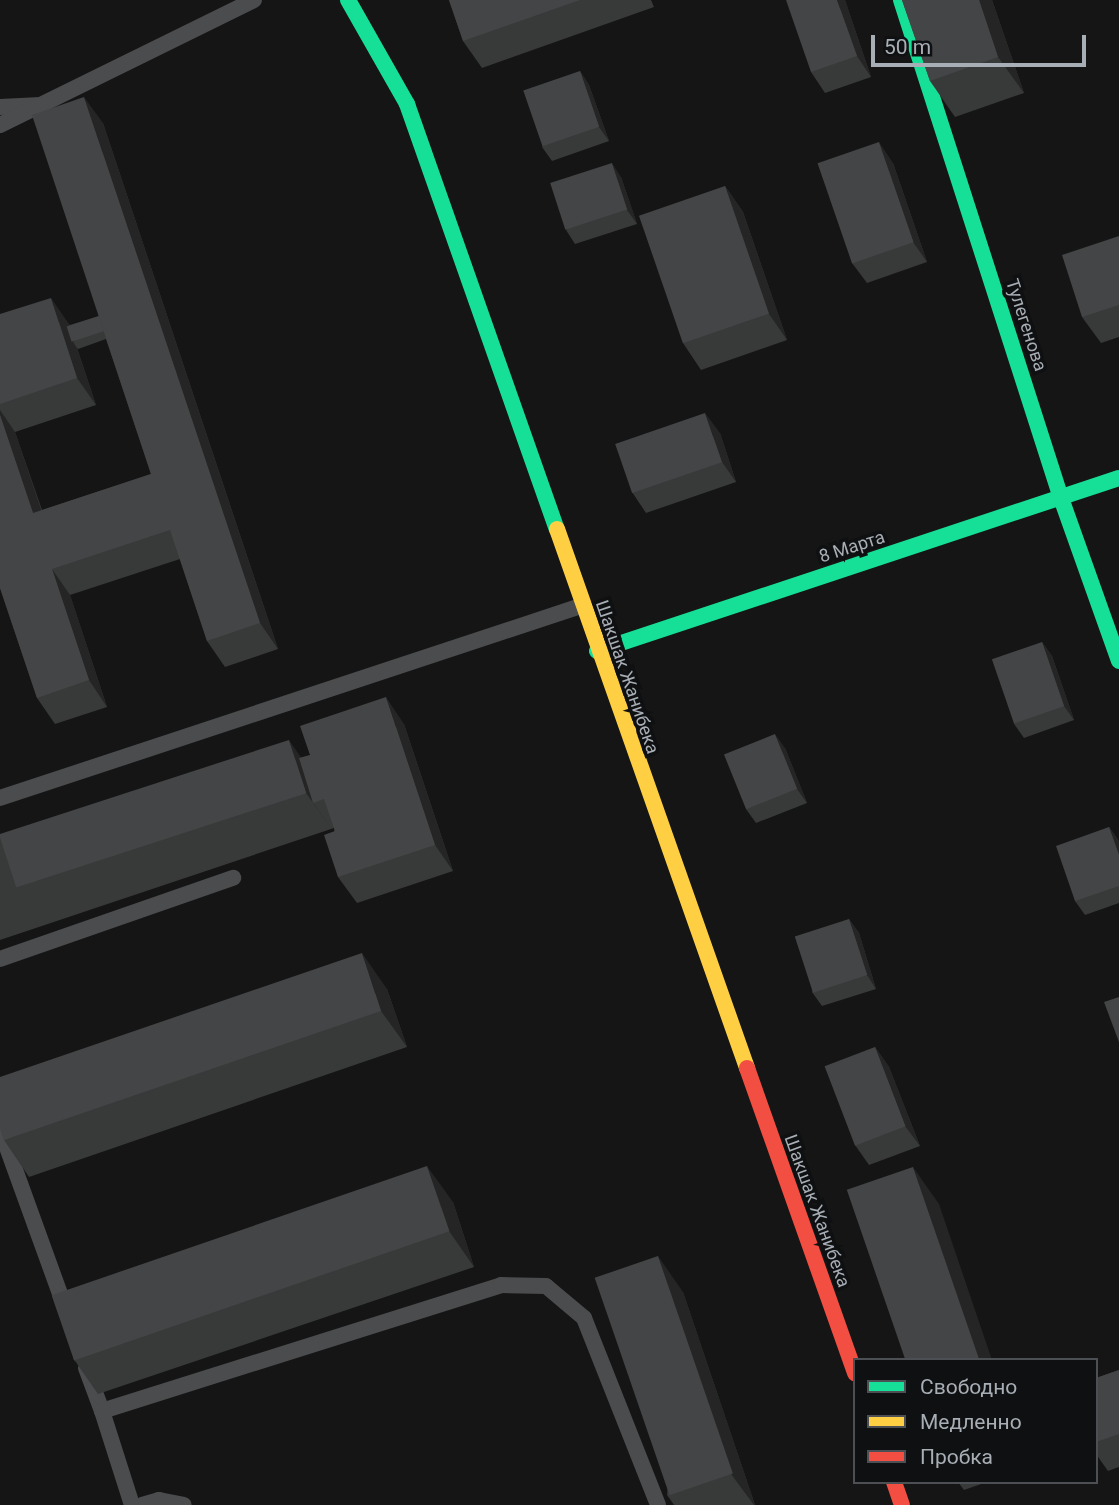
<!DOCTYPE html>
<meta charset="utf-8">
<style>
body{margin:0}
#map{position:relative;width:1119px;height:1505px;overflow:hidden;background:#151515;font-family:Roboto,sans-serif}
div>[style]{position:absolute}
.lane>*{height:16px;margin:-8px;padding:0 8px;transform-origin:8px;border-radius:8px;background:#4a4c4e}
.fast>*{height:16px;margin:-8px;padding:0 8px;transform-origin:8px;border-radius:8px;background:#16e098}
.slow>*{height:16px;margin:-8px;padding:0 8px;transform-origin:8px;border-radius:8px;background:#ffcf43}
.jam>*{height:16px;margin:-8px;padding:0 8px;transform-origin:8px;border-radius:8px;background:#f24e42}
.wall>*{inset:0;background:#383939}
.shaded-wall>*{inset:0;background:#252525}
.building>*{inset:0;background:#444547;transform-origin:0 0}
span{translate:-50% -50%;white-space:nowrap;text-align:center;line-height:1.15;-webkit-text-stroke:7px #0f1011;paint-order:stroke}
.street-label{font-size:18px;color:#a8aeb5}
.legend{position:absolute;left:853px;top:1358px;width:245px;height:126px;box-sizing:border-box;background:#0f1011;border:2px solid #4c4f53;margin:0;padding:9px 12px;list-style:none;font-size:21px;color:#a8aeb5}
.legend li{display:flex;align-items:center;gap:14px;height:35px}
.legend b{width:35px;border:2px solid #4c4f53}
.scale{position:absolute;left:871px;top:35px;width:215px;height:32px;box-sizing:border-box;border:4px solid #a8aeb5;border-top:0;padding-left:9px;font-size:21px;line-height:24px;white-space:nowrap;color:#a8aeb5;-webkit-text-stroke:5px #0f1011;paint-order:stroke}
</style>
<div id="map">
<div class="lane">
<i style="left:0;top:107px;width:36px;rotate:-3deg"></i>
<i style="left:0;top:125px;width:283px;rotate:-26.2deg"></i>
<i style="left:0;top:798px;width:612px;rotate:-18.29deg"></i>
<i style="left:0;top:959px;width:247px;rotate:-19.2deg"></i>
<i style="left:0;top:1128px;width:194px;rotate:70.1deg"></i>
<i style="left:86px;top:1368px;width:46px;rotate:69.6deg"></i>
<i style="left:132px;top:1505px;width:99px;rotate:-107.7deg"></i>
<i style="left:102px;top:1411px;width:418px;rotate:-17.5deg"></i>
<i style="left:501px;top:1285px;width:45px;rotate:1.3deg"></i>
<i style="left:546px;top:1286px;width:50px;rotate:40.1deg"></i>
<i style="left:584px;top:1318px;width:201px;rotate:68.4deg"></i>
<i style="left:142px;top:1505px;width:18px;rotate:-16deg"></i>
<i style="left:159px;top:1500px;width:25px;rotate:11deg"></i>
</div>
<div class="fast">
<i style="left:348px;top:0;width:120px;rotate:60.4deg"></i>
<i style="left:407px;top:104px;width:451px;rotate:70.6deg"></i>
<i style="left:901px;top:0;width:523px;rotate:72.19deg"></i>
<i style="left:1061px;top:498px;width:173px;rotate:70.4deg"></i>
<i style="left:597px;top:651px;width:550px;rotate:-18.34deg"></i>
</div>
<div class="slow">
<i style="left:557px;top:529px;width:572px;rotate:70.58deg"></i>
</div>
<div class="jam">
<i style="left:747px;top:1068px;width:324px;rotate:70.5deg"></i>
<i style="left:894px;top:1482px;width:24px;rotate:71deg"></i>
</div>
<div class="wall">
<i style="clip-path:polygon(449px 0,651px 0,654px 7px,482px 68px,463px 41px)"></i>
<i style="clip-path:polygon(845px 0,871px 77px,825px 93px,811px 72px)"></i>
<i style="clip-path:polygon(902px 0,992px 0,1024px 93px,955px 117px,930px 81px)"></i>
<i style="clip-path:polygon(580px 71px,589px 85px,609px 141px,552px 161px,542px 147px)"></i>
<i style="clip-path:polygon(evenodd,103px 123px,278px 649px,225px 667px,207px 641px,180px 559px,70px 595px,107px 707px,55px 724px,37px 698px,0 588px,0 314px,69px 324px,70px 325px,99px 316px,103px 123px,106px 339px,151px 474px,42px 510px,15px 432px,96px 405px,77px 348px,78px 349px,106px 339px)"></i>
<i style="clip-path:polygon(893px 163px,927px 262px,867px 283px,852px 263px)"></i>
<i style="clip-path:polygon(621px 177px,637px 224px,575px 244px,566px 230px)"></i>
<i style="clip-path:polygon(725px 186px,743px 212px,787px 340px,701px 370px,683px 343px)"></i>
<i style="clip-path:polygon(1119px 236px,1119px 337px,1101px 343px,1082px 317px)"></i>
<i style="clip-path:polygon(720px 433px,736px 482px,646px 513px,632px 492px)"></i>
<i style="clip-path:polygon(1042px 642px,1052px 656px,1074px 720px,1024px 738px,1014px 724px)"></i>
<i style="clip-path:polygon(404px 724px,453px 871px,357px 903px,338px 877px,334px 828px,0 940px,0 836px,301px 758px)"></i>
<i style="clip-path:polygon(785px 748px,807px 803px,756px 823px,746px 809px)"></i>
<i style="clip-path:polygon(1109px 827px,1119px 841px,1119px 903px,1085px 915px,1075px 901px)"></i>
<i style="clip-path:polygon(849px 919px,859px 933px,876px 989px,822px 1006px,812px 992px)"></i>
<i style="clip-path:polygon(387px 989px,407px 1047px,29px 1177px,4px 1140px)"></i>
<i style="clip-path:polygon(875px 1047px,889px 1067px,920px 1146px,869px 1165px,855px 1145px)"></i>
<i style="clip-path:polygon(453px 1202px,474px 1267px,98px 1394px,73px 1358px)"></i>
<i style="clip-path:polygon(683px 1292px,755px 1505px,674px 1505px,667px 1495px)"></i>
<i style="clip-path:polygon(1119px 1370px,1119px 1467px,1108px 1471px,1096px 1454px,1096px 1378px)"></i>
<i style="clip-path:polygon(958px 1482px,987px 1482px,964px 1490px)"></i>
</div>
<div class="shaded-wall">
<i style="clip-path:polygon(837px 0,845px 0,871px 77px,857px 56px)"></i>
<i style="clip-path:polygon(979px 0,992px 0,1024px 93px,998px 57px)"></i>
<i style="clip-path:polygon(580px 71px,589px 85px,609px 141px,599px 127px)"></i>
<i style="clip-path:polygon(84px 97px,103px 123px,278px 649px,260px 623px)"></i>
<i style="clip-path:polygon(879px 142px,893px 163px,927px 262px,913px 242px)"></i>
<i style="clip-path:polygon(612px 163px,621px 177px,637px 224px,627px 210px)"></i>
<i style="clip-path:polygon(725px 186px,743px 212px,787px 340px,769px 314px)"></i>
<i style="clip-path:polygon(51px 298px,69px 324px,75px 341px,73px 342px,77px 348px,96px 405px,77px 378px)"></i>
<i style="clip-path:polygon(0 410px,15px 432px,51px 539px,33px 513px,0 415px)"></i>
<i style="clip-path:polygon(705px 413px,720px 433px,736px 482px,722px 462px)"></i>
<i style="clip-path:polygon(52px 569px,70px 595px,107px 707px,89px 680px)"></i>
<i style="clip-path:polygon(1042px 642px,1052px 656px,1074px 720px,1064px 706px)"></i>
<i style="clip-path:polygon(386px 697px,404px 724px,453px 871px,435px 845px)"></i>
<i style="clip-path:polygon(775px 734px,785px 748px,807px 803px,797px 789px)"></i>
<i style="clip-path:polygon(289px 740px,314px 776px,313px 803px,332px 829px,306px 793px)"></i>
<i style="clip-path:polygon(1109px 827px,1119px 841px,1119px 855px)"></i>
<i style="clip-path:polygon(849px 919px,859px 933px,876px 989px,867px 975px)"></i>
<i style="clip-path:polygon(362px 953px,387px 989px,407px 1047px,381px 1011px)"></i>
<i style="clip-path:polygon(875px 1047px,889px 1067px,920px 1146px,905px 1126px)"></i>
<i style="clip-path:polygon(427px 1166px,453px 1202px,474px 1267px,449px 1231px)"></i>
<i style="clip-path:polygon(913px 1167px,939px 1204px,992px 1360px,979px 1360px)"></i>
<i style="clip-path:polygon(658px 1256px,683px 1292px,755px 1505px,754px 1505px,731px 1474px)"></i>
</div>
<div class="building">
<i style="clip-path:polygon(449px 0,580px 0,463px 41px)"></i>
<i style="clip-path:polygon(786px 0,837px 0,857px 56px,811px 72px)"></i>
<i style="clip-path:polygon(902px 0,979px 0,998px 57px,930px 81px)"></i>
<i style="left:580px;top:71px;width:59px;height:60px;rotate:71deg"></i>
<i style="clip-path:polygon(84px 97px,260px 623px,207px 641px,170px 530px,52px 569px,89px 680px,37px 698px,0 588px,0 415px,33px 513px,151px 474px,32px 115px)"></i>
<i style="left:879px;top:142px;width:106px;height:65px;rotate:71deg"></i>
<i style="left:612px;top:163px;width:49px;height:65px;rotate:72deg"></i>
<i style="left:725px;top:186px;width:135px;height:91px;rotate:71deg"></i>
<i style="clip-path:polygon(1119px 236px,1119px 305px,1082px 317px,1062px 255px)"></i>
<i style="clip-path:polygon(51px 298px,77px 378px,0 404px,0 314px)"></i>
<i style="left:99px;top:316px;width:16px;height:34px;rotate:72deg"></i>
<i style="left:705px;top:413px;width:52px;height:95px;rotate:71deg"></i>
<i style="left:1042px;top:642px;width:68px;height:53px;rotate:71deg"></i>
<i style="clip-path:polygon(386px 697px,435px 845px,338px 877px,324px 835px,335px 831px,324px 799px,313px 803px,299px 758px,310px 755px,300px 726px)"></i>
<i style="left:775px;top:734px;width:59px;height:55px;rotate:68deg"></i>
<i style="left:289px;top:740px;width:56px;height:305px;rotate:72deg"></i>
<i style="clip-path:polygon(1109px 827px,1119px 855px,1119px 886px,1075px 901px,1056px 846px)"></i>
<i style="left:849px;top:919px;width:59px;height:57px;rotate:72deg"></i>
<i style="clip-path:polygon(362px 953px,381px 1011px,4px 1140px,0 1129px,0 1077px)"></i>
<i style="clip-path:polygon(1119px 997px,1119px 1042px,1104px 1002px)"></i>
<i style="left:875px;top:1047px;width:85px;height:54px;rotate:69deg"></i>
<i style="left:427px;top:1166px;width:69px;height:397px;rotate:71deg"></i>
<i style="left:913px;top:1167px;width:204px;height:70px;rotate:71deg"></i>
<i style="left:658px;top:1256px;width:230px;height:67px;rotate:71deg"></i>
<i style="clip-path:polygon(1119px 1370px,1119px 1434px,1096px 1442px,1096px 1378px)"></i>
</div>
<div class="street-label">
<span style="left:1026px;top:325px;rotate:72deg">Тулегенова</span>
<span style="left:852px;top:547px;rotate:-18deg">8 Марта</span>
<span style="left:627px;top:677px;rotate:71deg">Шакшак Жанибека</span>
<span style="left:817px;top:1211px;rotate:70deg">Шакшак Жанибека</span>
</div>
<ul class="legend">
<li><b style="height:9px;background:#16e098"></b>Свободно</li>
<li><b style="height:9px;background:#ffcf43"></b>Медленно</li>
<li><b style="height:9px;background:#f24e42"></b>Пробка</li>
</ul>
<div class="scale">50 m</div>
</div>
